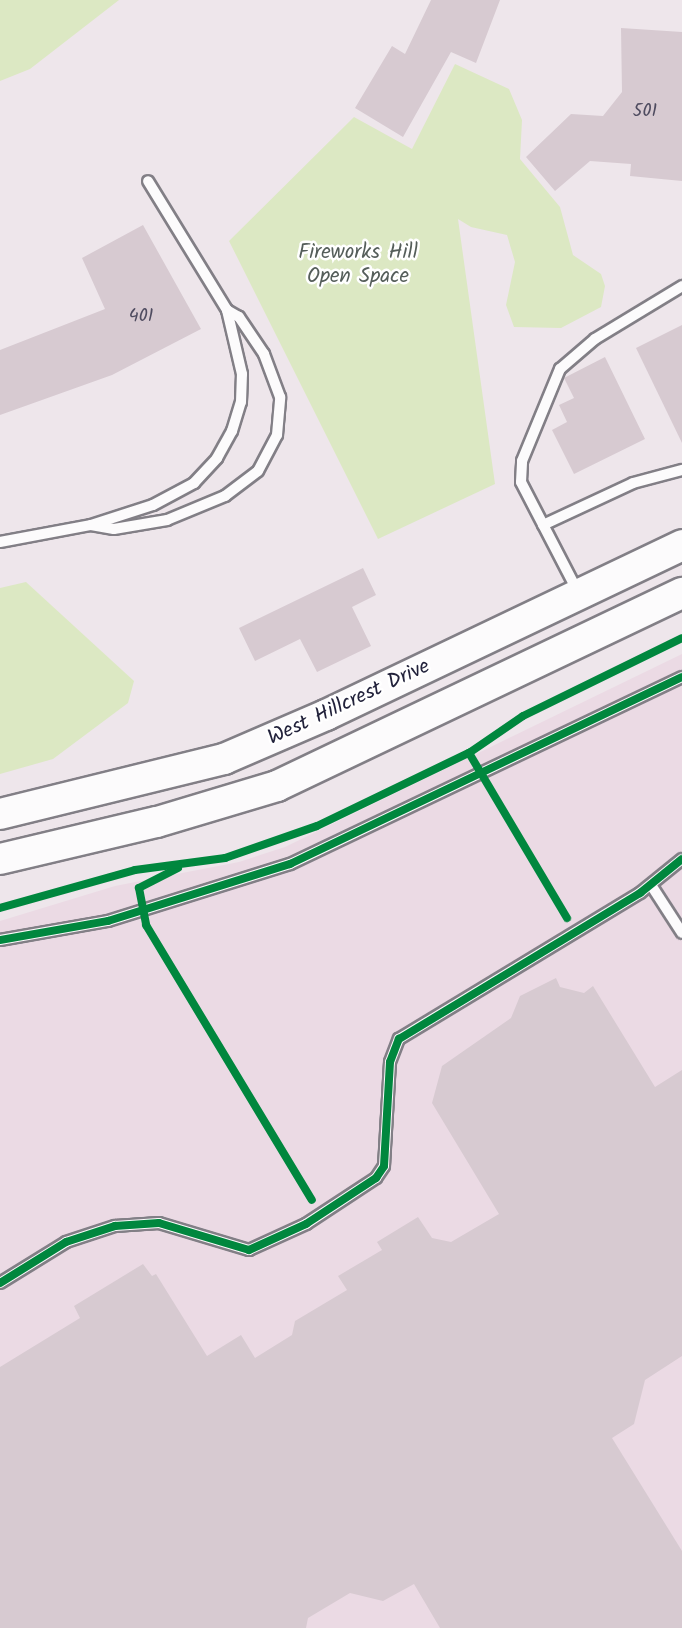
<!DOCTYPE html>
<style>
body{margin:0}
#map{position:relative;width:682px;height:1628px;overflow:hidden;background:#eee6eb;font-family:Kalam,sans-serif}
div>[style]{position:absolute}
.built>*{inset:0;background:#ebdae4}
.green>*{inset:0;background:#dce8c3}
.building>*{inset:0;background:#d7cad1}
.roads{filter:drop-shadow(2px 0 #827f86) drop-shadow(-2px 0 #827f86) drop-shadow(0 2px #827f86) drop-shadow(0 -2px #827f86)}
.service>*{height:10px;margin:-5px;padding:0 5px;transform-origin:5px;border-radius:5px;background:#fcfbfc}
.secondary>*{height:30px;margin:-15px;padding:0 15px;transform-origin:15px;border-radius:15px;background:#fcfbfc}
.cycleway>*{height:8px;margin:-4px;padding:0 4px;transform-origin:4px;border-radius:4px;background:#00873e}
span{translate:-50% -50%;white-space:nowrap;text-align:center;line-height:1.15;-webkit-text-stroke:5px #fff;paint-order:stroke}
.number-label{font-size:18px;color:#4f4c60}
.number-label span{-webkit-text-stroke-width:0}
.park-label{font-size:21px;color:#555e5a}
.street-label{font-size:21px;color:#22223b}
</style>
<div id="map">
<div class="built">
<i style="clip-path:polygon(682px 654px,682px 1628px,0 1628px,0 921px,115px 886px,239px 862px,285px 847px)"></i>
</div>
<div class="green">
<i style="clip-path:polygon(0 0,119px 0,30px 69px,0 81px)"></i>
<i style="clip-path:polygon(455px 64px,509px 89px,522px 120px,520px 159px,560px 207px,573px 255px,601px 274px,605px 286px,601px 307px,561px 328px,514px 327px,506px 305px,515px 262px,507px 235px,471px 227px,458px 219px,495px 484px,378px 539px,229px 241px,354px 117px,412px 149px)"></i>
<i style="clip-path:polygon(26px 582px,134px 681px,128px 703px,53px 759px,0 774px,0 588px)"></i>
</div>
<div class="building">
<i style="clip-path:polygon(431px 0,500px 0,476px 63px,451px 52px,403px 137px,355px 108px,392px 46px,405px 54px)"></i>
<i style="clip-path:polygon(621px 28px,682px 32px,682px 181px,630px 176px,631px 164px,590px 161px,555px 191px,526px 157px,571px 114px,603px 116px,622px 92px)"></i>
<i style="clip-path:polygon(143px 225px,201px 329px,112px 375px,0 415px,0 350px,105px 309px,82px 258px)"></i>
<i style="clip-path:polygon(682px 325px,682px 443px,636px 348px)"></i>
<i style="clip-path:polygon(605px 357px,645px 439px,574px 474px,552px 430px,567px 422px,559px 405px,574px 398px,564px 378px)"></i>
<i style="clip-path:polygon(363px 568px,376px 595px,352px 607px,371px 646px,317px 672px,300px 639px,255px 661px,239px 628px)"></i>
<i style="clip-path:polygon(556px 978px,560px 987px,584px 993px,593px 986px,655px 1087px,682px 1070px,682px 1356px,645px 1380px,634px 1424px,612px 1438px,682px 1551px,682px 1628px,440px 1628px,414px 1584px,383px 1601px,350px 1593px,308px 1618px,306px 1628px,0 1628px,0 1367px,80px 1318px,74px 1306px,143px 1264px,152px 1276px,156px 1274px,207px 1356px,241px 1335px,255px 1358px,292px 1335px,295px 1321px,347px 1290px,338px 1276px,382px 1250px,377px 1242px,418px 1217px,432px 1238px,451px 1242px,499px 1214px,432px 1103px,442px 1066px,511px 1018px,520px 996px)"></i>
</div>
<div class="roads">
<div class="service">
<i style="left:91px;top:525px;width:65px;rotate:-17.9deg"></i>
<i style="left:153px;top:505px;width:47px;rotate:-28.2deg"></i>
<i style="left:194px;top:483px;width:34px;rotate:-47deg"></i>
<i style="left:217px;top:458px;width:31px;rotate:-61deg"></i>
<i style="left:232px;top:431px;width:30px;rotate:-73deg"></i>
<i style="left:241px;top:402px;width:28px;rotate:-88deg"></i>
<i style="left:242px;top:374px;width:66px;rotate:-103.2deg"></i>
<i style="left:227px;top:310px;width:151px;rotate:-121.5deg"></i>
<i style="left:543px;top:525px;width:99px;rotate:-25deg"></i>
<i style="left:633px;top:483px;width:51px;rotate:-14.9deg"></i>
<i style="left:0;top:542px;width:93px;rotate:-10.6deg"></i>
<i style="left:91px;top:525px;width:23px;rotate:10deg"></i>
<i style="left:114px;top:529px;width:54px;rotate:-9.6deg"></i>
<i style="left:167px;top:520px;width:63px;rotate:-22.5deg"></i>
<i style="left:225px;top:496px;width:41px;rotate:-37.1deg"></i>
<i style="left:258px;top:471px;width:41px;rotate:-62.2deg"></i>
<i style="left:277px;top:435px;width:38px;rotate:-85deg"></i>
<i style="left:280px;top:397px;width:46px;rotate:-110.4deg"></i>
<i style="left:264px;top:354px;width:45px;rotate:-124deg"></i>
<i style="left:239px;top:317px;width:14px;rotate:-150deg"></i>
<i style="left:579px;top:594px;width:126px;rotate:-117.4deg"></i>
<i style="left:521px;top:482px;width:21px;rotate:-87deg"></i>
<i style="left:522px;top:461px;width:100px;rotate:-67.6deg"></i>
<i style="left:560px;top:369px;width:46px;rotate:-40.6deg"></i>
<i style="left:595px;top:339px;width:102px;rotate:-31.3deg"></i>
<i style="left:651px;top:885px;width:57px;rotate:57.1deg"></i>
<i style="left:0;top:940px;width:110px;rotate:-10deg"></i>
<i style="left:108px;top:921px;width:191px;rotate:-17.4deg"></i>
<i style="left:290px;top:864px;width:434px;rotate:-25.5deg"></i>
<i style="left:0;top:1283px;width:78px;rotate:-31.8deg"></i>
<i style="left:66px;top:1242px;width:52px;rotate:-18.1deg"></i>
<i style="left:115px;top:1226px;width:44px;rotate:-3.9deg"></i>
<i style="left:159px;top:1223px;width:94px;rotate:16.7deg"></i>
<i style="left:249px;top:1250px;width:63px;rotate:-24.5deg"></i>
<i style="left:306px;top:1224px;width:84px;rotate:-33.3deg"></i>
<i style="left:376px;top:1178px;width:14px;rotate:-56deg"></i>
<i style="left:384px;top:1166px;width:104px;rotate:-86.7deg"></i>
<i style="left:390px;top:1062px;width:25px;rotate:-69deg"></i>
<i style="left:399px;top:1039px;width:282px;rotate:-31.2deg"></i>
<i style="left:640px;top:893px;width:54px;rotate:-39deg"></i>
</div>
<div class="secondary">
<i style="left:0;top:814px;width:231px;rotate:-13.8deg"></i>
<i style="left:224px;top:759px;width:111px;rotate:-23.3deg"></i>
<i style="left:326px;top:715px;width:395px;rotate:-25.5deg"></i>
<i style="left:0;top:859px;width:161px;rotate:-13.3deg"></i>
<i style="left:157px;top:822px;width:125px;rotate:-16.7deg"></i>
<i style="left:277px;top:786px;width:449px;rotate:-25.5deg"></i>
</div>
</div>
<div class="cycleway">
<i style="left:469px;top:753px;width:192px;rotate:59.3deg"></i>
<i style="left:178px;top:868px;width:44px;rotate:152.9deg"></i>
<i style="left:139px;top:888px;width:38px;rotate:79deg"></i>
<i style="left:146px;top:925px;width:321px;rotate:58.9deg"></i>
<i style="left:0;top:908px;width:140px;rotate:-15.7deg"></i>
<i style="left:135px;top:870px;width:91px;rotate:-7.6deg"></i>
<i style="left:225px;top:858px;width:97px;rotate:-19.2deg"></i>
<i style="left:317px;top:826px;width:169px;rotate:-25.7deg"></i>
<i style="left:469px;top:753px;width:65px;rotate:-34.4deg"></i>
<i style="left:523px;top:716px;width:177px;rotate:-26.1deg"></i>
<i style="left:0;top:940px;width:110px;rotate:-10deg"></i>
<i style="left:108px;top:921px;width:191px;rotate:-17.4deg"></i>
<i style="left:290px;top:864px;width:434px;rotate:-25.5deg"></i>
<i style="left:0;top:1283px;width:78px;rotate:-31.8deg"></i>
<i style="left:66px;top:1242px;width:52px;rotate:-18.1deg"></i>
<i style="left:115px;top:1226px;width:44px;rotate:-3.9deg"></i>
<i style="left:159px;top:1223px;width:94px;rotate:16.7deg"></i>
<i style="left:249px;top:1250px;width:63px;rotate:-24.5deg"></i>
<i style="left:306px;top:1224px;width:84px;rotate:-33.3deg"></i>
<i style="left:376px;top:1178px;width:14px;rotate:-56deg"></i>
<i style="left:384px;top:1166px;width:104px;rotate:-86.7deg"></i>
<i style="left:390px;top:1062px;width:25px;rotate:-69deg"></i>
<i style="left:399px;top:1039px;width:282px;rotate:-31.2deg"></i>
<i style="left:640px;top:893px;width:54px;rotate:-39deg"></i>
</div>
<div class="number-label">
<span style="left:645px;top:112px">501</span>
<span style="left:141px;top:317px">401</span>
</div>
<div class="park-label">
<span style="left:358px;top:265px">Fireworks Hill<br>Open Space</span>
</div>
<div class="street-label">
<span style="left:349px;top:703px;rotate:-25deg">West Hillcrest Drive</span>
</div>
</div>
